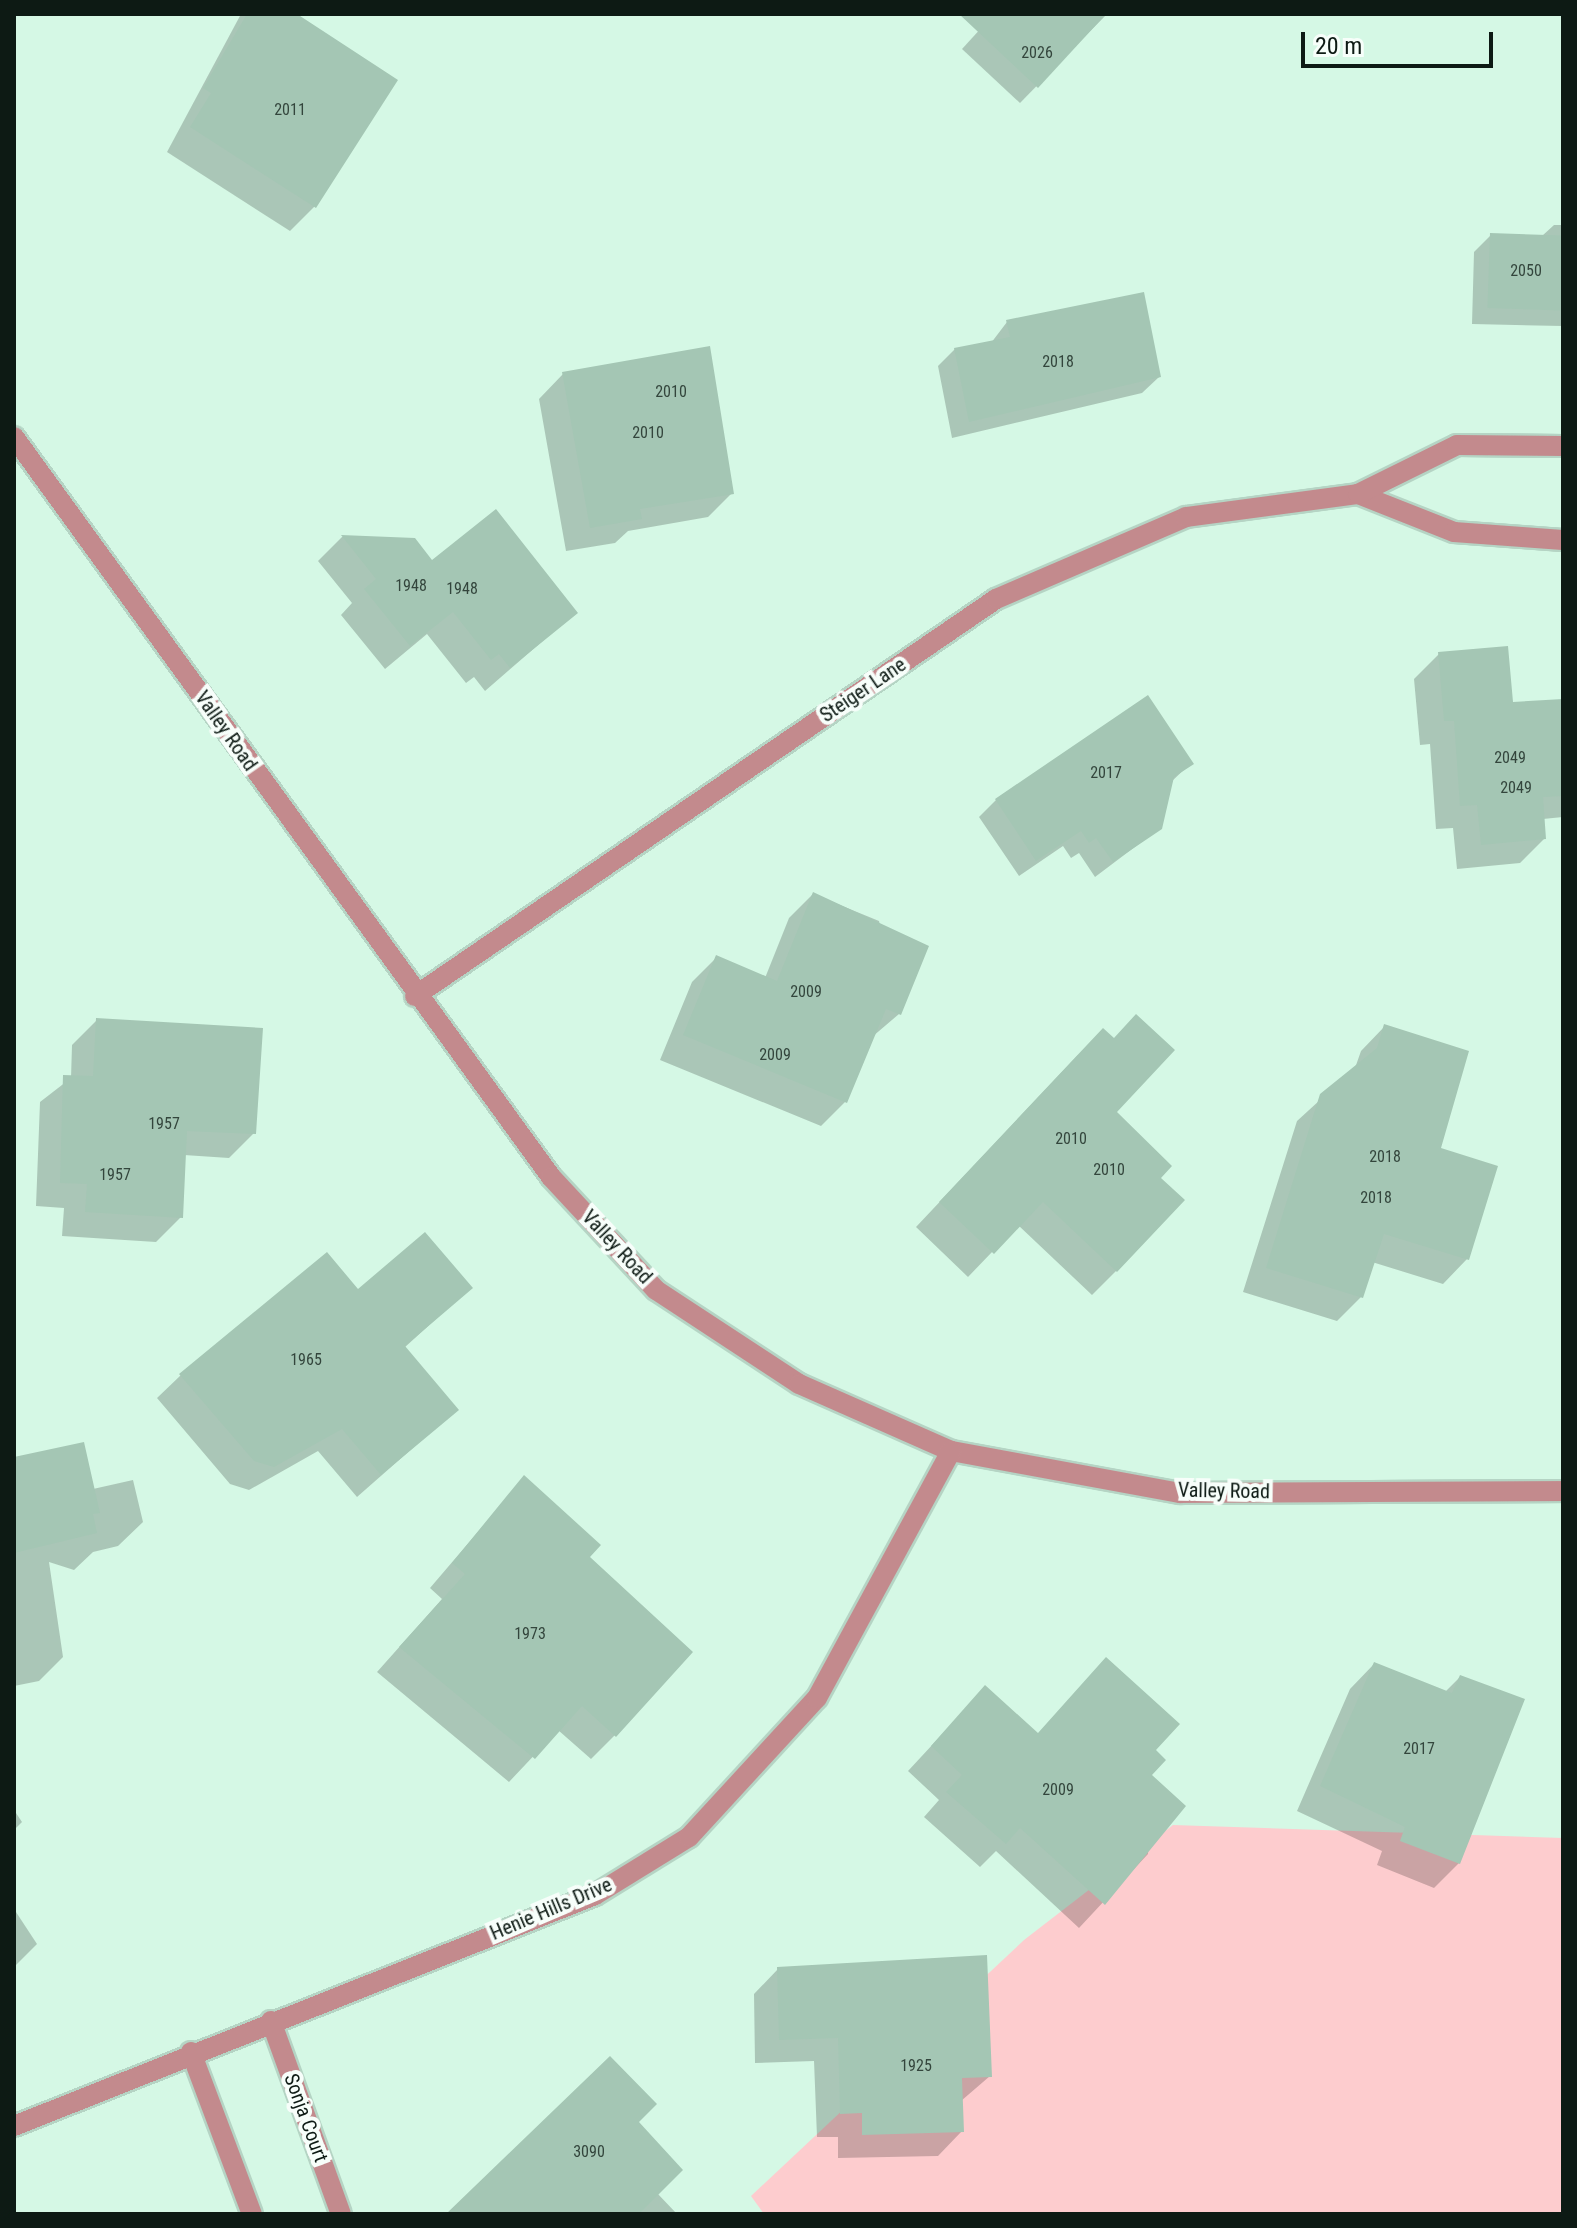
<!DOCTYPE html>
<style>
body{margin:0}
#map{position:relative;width:1577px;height:2228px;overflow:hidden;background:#d5f8e5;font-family:"Roboto Condensed",sans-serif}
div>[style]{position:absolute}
.green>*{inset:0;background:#fdccce}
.shadow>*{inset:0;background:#0003}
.building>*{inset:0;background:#a4c6b4;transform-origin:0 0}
.roads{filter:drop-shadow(2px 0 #b5d4c4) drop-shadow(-2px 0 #b5d4c4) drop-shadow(0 2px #b5d4c4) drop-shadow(0 -2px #b5d4c4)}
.minor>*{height:20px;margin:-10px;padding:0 10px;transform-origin:10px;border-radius:10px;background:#c38a8d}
span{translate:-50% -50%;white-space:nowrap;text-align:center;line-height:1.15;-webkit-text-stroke:8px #f7fefa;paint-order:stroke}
.number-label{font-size:16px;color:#33453c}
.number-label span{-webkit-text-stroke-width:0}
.street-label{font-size:20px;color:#0d1a14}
.frame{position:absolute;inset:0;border:16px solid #0d1a14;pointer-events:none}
.scale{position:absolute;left:1301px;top:32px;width:192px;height:36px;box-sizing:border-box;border:4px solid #0d1a14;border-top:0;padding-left:10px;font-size:24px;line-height:28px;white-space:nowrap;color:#0d1a14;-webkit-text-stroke:6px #f7fefa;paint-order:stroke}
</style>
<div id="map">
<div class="green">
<i style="clip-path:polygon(1173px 1825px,1563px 1838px,1563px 2214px,764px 2214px,751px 2196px,1024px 1940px)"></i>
</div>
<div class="shadow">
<i style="clip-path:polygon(241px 14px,293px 14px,395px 80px,314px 207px,290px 231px,167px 152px)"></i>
<i style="clip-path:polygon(994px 14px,1107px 14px,1020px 103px,962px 49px)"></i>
<i style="clip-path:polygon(1554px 225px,1563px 225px,1563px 326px,1472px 324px,1474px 252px,1491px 235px,1542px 236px)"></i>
<i style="clip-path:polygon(1007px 322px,1159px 377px,1142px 393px,952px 438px,938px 366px,955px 349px,991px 343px)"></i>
<i style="clip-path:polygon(563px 374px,732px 493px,708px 517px,628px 531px,615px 543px,566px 551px,539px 399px)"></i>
<i style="clip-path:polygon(342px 537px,414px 540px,432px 563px,575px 613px,485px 691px,474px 677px,466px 683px,427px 634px,385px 669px,341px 615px,352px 603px,318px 561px)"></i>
<i style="clip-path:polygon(1439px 654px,1511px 704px,1563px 701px,1563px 817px,1543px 819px,1544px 839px,1520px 863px,1457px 869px,1453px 828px,1436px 829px,1430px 744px,1420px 745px,1414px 679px)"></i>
<i style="clip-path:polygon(1191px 763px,1170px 783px,1160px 828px,1095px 877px,1079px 853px,1071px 858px,1063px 846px,1019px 876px,979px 817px,996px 800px)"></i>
<i style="clip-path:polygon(813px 894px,879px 921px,899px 1014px,872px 1037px,845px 1102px,821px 1126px,660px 1060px,692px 982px,716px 958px,765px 978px,789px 918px)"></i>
<i style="clip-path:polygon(97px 1020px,254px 1133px,229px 1158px,184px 1155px,181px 1217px,156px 1242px,62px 1236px,64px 1208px,36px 1206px,40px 1102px,71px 1078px,72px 1045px)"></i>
<i style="clip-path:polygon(1385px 1026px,1438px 1149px,1467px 1259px,1443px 1284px,1372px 1262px,1361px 1297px,1337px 1321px,1243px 1292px,1297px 1121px,1355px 1068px,1361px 1051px)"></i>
<i style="clip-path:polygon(1113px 1040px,1114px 1112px,1158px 1178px,1116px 1271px,1092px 1295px,1018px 1225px,968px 1277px,916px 1227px,1078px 1055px)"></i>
<i style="clip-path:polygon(470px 1288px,404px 1348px,456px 1410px,357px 1497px,318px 1451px,249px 1490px,230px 1484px,157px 1398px,181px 1375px)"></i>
<i style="clip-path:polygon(14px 1459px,93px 1489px,133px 1480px,143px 1522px,118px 1546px,93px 1552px,74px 1570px,49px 1562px,63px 1657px,39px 1681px,14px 1686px)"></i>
<i style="clip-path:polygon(524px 1478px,587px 1557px,615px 1735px,591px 1759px,558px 1730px,509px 1782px,377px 1672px,442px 1599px,430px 1588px)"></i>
<i style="clip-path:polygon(1374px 1664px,1445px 1692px,1460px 1677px,1459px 1863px,1434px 1888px,1377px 1865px,1382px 1851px,1297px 1811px,1350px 1689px)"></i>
<i style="clip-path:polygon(985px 1688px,1036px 1735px,1153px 1750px,1148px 1854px,1079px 1928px,996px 1851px,980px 1867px,924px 1817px,939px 1800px,908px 1771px)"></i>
<i style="clip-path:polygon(14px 1810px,22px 1822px,14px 1830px)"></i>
<i style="clip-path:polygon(14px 1909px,37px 1944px,14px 1967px)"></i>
<i style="clip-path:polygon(778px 1969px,990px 2076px,961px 2101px,962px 2131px,938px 2156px,838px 2158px,838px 2137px,817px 2137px,814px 2061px,755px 2063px,754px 1994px)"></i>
<i style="clip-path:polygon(636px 2122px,657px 2193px,677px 2214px,450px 2214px)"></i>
</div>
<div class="building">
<i style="clip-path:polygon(247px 14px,297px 14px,398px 80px,316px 208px,190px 127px,211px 93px,203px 88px)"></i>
<i style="clip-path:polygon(959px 14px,1106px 14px,1038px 88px)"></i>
<i style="left:1490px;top:233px;width:73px;height:75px;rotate:2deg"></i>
<i style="clip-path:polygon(1144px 292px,1161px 377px,969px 422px,954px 348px,1010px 337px,1006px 320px)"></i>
<i style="clip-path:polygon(710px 346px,734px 494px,640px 509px,642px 519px,590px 528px,562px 372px)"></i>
<i style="clip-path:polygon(496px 509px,578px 613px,510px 668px,499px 654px,491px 660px,453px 612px,410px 646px,364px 589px,376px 579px,341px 535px,415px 538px,432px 560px)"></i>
<i style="clip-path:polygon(1508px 646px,1513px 702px,1563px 699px,1563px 796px,1543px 797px,1546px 839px,1481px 845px,1477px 805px,1460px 806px,1454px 721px,1444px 721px,1438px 652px)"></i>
<i style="clip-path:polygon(1148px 695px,1194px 764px,1174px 777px,1162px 829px,1113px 862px,1096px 838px,1089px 843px,1081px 831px,1036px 861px,995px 799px)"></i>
<i style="clip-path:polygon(813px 892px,929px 946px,901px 1015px,886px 1009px,847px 1103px,683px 1035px,716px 955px,777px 981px)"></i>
<i style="clip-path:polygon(1136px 1014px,1175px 1050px,1117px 1112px,1172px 1166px,1161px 1178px,1185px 1200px,1117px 1272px,1043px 1202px,994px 1254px,939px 1202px,1103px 1028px,1114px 1038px)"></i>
<i style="clip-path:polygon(96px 1018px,263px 1028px,256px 1134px,187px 1131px,183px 1218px,85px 1212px,87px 1184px,60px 1183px,63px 1075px,93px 1076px)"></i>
<i style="clip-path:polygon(1384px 1024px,1469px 1051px,1441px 1148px,1498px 1166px,1469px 1260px,1384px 1234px,1363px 1298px,1266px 1268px,1320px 1094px,1377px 1048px)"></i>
<i style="clip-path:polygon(425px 1232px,473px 1288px,405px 1346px,459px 1410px,381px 1475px,342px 1429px,274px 1467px,254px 1461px,179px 1374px,327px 1252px,358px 1289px)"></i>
<i style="clip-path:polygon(84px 1442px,100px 1513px,93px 1514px,97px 1533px,14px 1553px,14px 1457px)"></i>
<i style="clip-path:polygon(524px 1475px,601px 1545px,590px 1557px,693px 1652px,616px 1737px,582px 1706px,535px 1759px,399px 1647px,465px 1574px,452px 1563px)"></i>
<i style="clip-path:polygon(1106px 1657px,1180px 1724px,1156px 1750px,1166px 1760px,1152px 1775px,1186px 1806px,1105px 1905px,1020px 1828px,1006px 1844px,946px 1792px,962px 1775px,931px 1746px,985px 1685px,1038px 1733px)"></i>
<i style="clip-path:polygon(1374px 1662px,1452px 1693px,1460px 1675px,1525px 1699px,1460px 1864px,1400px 1841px,1405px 1827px,1320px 1786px)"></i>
<i style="clip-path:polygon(987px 1955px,992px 2077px,962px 2078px,964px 2132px,862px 2135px,862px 2113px,840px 2114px,838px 2038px,779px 2040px,777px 1967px)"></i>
<i style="clip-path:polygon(610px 2056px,657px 2104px,639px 2122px,683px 2170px,639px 2214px,446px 2214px)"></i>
</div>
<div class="roads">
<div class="minor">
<i style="left:14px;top:437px;width:914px;rotate:54.03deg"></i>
<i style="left:551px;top:1177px;width:154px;rotate:47.1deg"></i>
<i style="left:656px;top:1290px;width:171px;rotate:33.3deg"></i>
<i style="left:799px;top:1384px;width:166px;rotate:23.8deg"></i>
<i style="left:951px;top:1451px;width:233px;rotate:10.4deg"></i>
<i style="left:1180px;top:1493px;width:383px;rotate:-0.3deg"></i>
<i style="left:1358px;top:494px;width:103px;rotate:21.6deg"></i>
<i style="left:1454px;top:532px;width:109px;rotate:4.2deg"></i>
<i style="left:415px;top:996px;width:704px;rotate:-34.34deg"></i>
<i style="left:996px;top:599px;width:207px;rotate:-23.3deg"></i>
<i style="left:1186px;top:517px;width:174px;rotate:-7.6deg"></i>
<i style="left:1358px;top:494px;width:110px;rotate:-26.3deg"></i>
<i style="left:1457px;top:445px;width:106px;rotate:0.5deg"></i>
<i style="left:271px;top:2021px;width:205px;rotate:70.1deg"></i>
<i style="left:191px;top:2052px;width:173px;rotate:69.4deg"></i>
<i style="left:14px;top:2126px;width:625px;rotate:-21.68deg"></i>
<i style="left:595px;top:1895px;width:110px;rotate:-31.7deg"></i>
<i style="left:689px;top:1837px;width:189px;rotate:-47.4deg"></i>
<i style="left:817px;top:1698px;width:281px;rotate:-61.5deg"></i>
</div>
</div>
<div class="number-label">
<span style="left:1037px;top:53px">2026</span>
<span style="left:290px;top:110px">2011</span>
<span style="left:1526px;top:271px">2050</span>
<span style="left:1058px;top:362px">2018</span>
<span style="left:671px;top:392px">2010</span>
<span style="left:648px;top:433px">2010</span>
<span style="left:411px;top:586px">1948</span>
<span style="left:462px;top:589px">1948</span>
<span style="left:1510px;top:758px">2049</span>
<span style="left:1106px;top:773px">2017</span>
<span style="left:1516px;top:788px">2049</span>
<span style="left:806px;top:992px">2009</span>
<span style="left:775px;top:1055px">2009</span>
<span style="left:164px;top:1124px">1957</span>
<span style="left:1071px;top:1139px">2010</span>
<span style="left:1385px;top:1157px">2018</span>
<span style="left:1109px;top:1170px">2010</span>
<span style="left:115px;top:1175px">1957</span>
<span style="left:1376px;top:1198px">2018</span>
<span style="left:306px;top:1360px">1965</span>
<span style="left:530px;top:1634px">1973</span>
<span style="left:1419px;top:1749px">2017</span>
<span style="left:1058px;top:1790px">2009</span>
<span style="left:916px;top:2066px">1925</span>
<span style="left:589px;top:2152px">3090</span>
</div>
<div class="street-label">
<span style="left:863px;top:690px;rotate:-34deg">Steiger Lane</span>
<span style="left:226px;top:731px;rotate:55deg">Valley Road</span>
<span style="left:617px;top:1247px;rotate:47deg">Valley Road</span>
<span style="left:1224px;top:1491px;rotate:1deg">Valley Road</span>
<span style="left:551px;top:1909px;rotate:-23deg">Henie Hills Drive</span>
<span style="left:306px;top:2118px;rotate:70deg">Sonja Court</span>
</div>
<div class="frame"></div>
<div class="scale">20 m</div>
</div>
